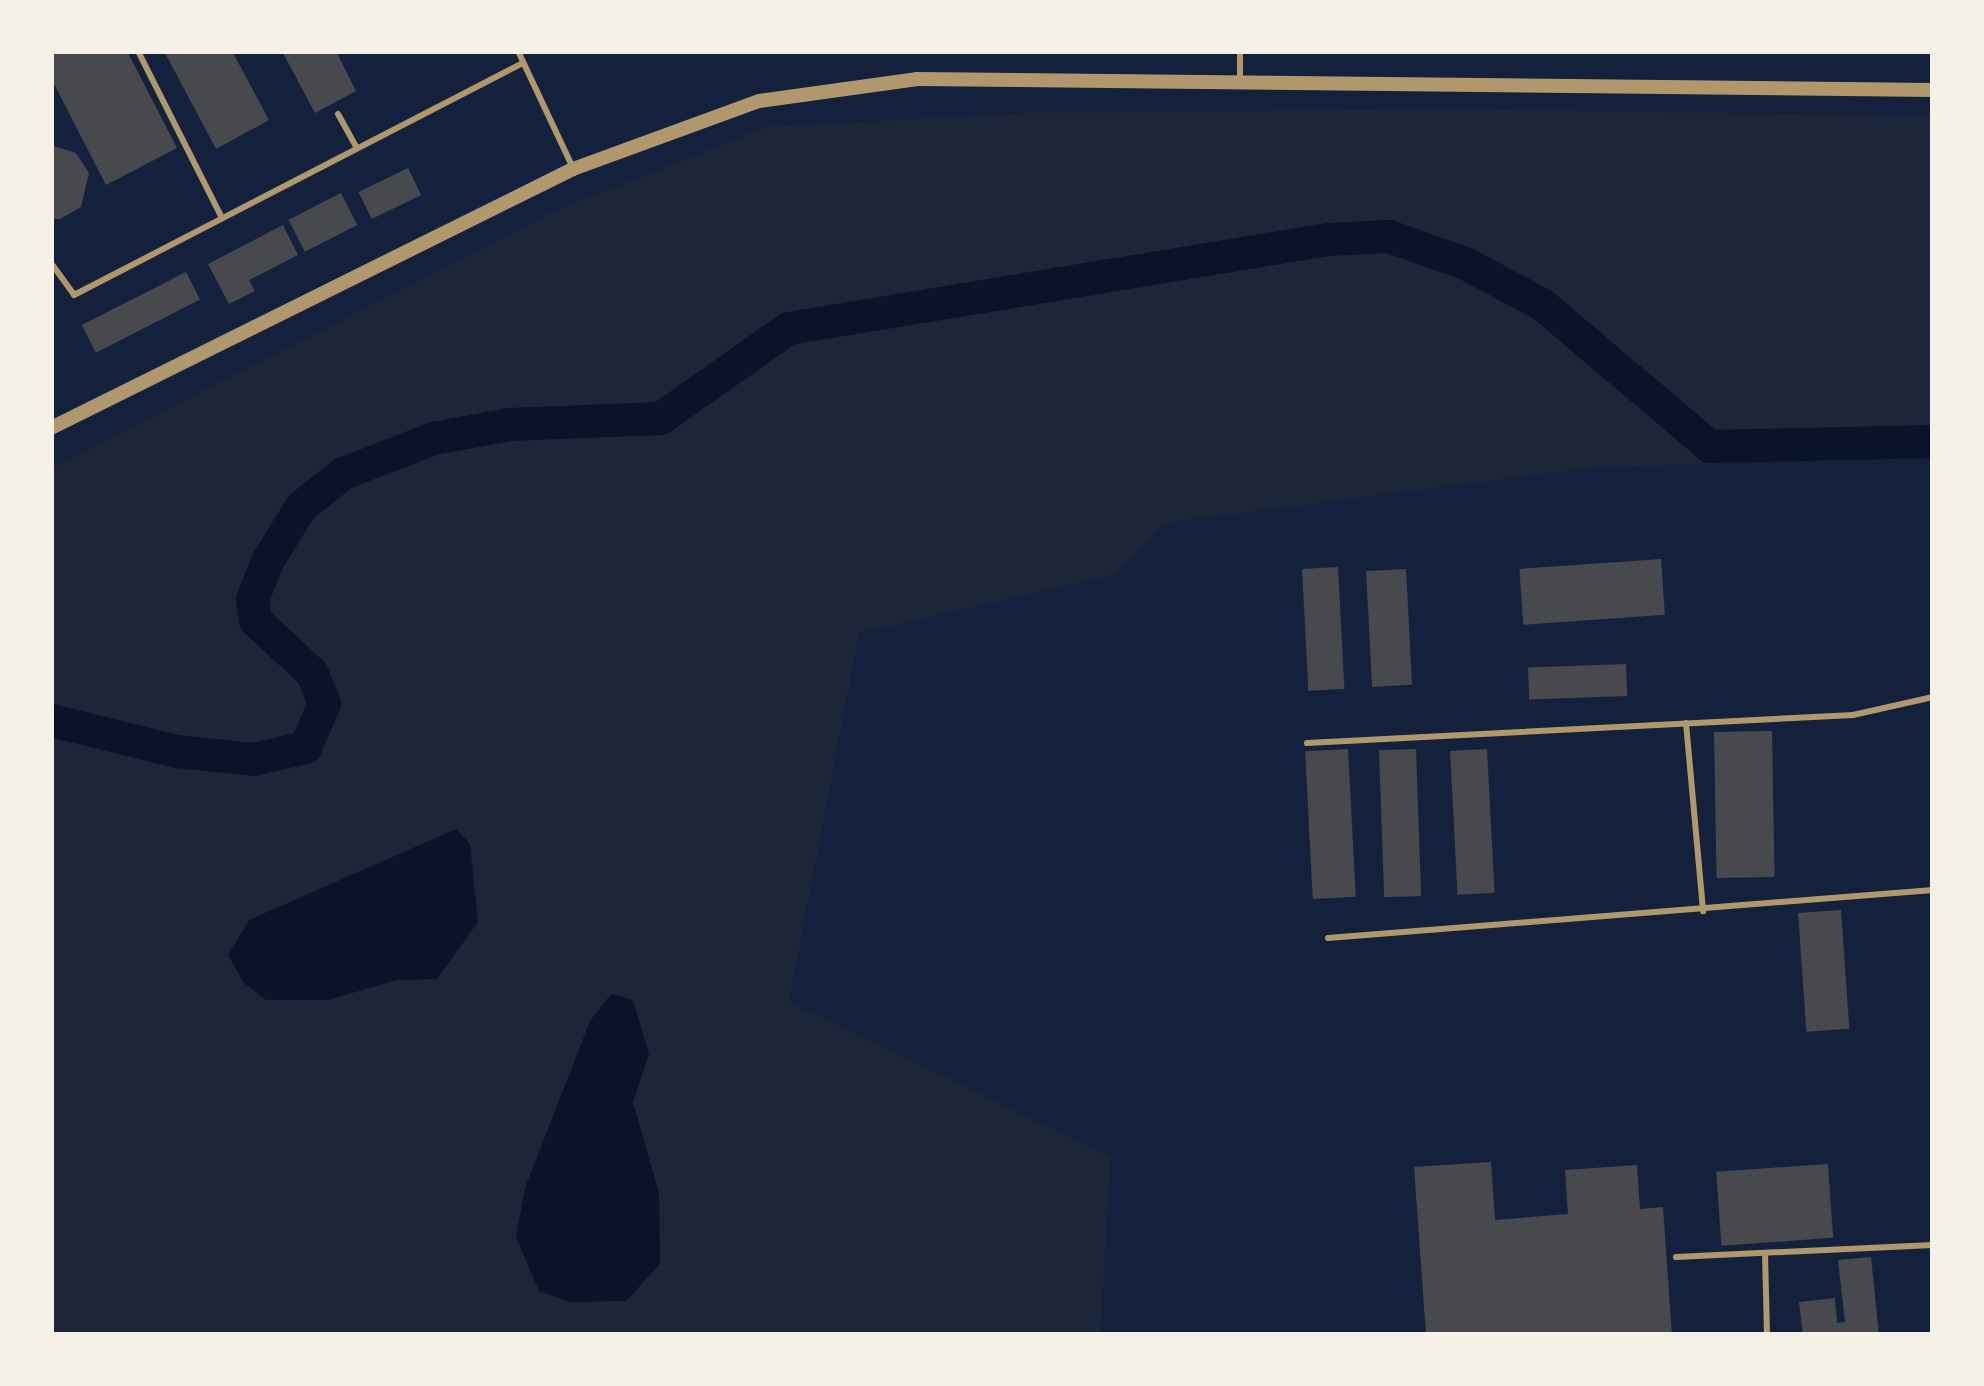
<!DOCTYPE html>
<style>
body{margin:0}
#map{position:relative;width:1984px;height:1386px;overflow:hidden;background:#14213d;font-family:"PT Sans Narrow",sans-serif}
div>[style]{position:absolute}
.green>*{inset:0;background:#1d2539}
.water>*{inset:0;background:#0b132b}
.river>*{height:33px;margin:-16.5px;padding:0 16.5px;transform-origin:16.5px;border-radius:16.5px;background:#0b132b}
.building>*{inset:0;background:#48494c;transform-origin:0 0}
.service>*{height:6px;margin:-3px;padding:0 3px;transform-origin:3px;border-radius:3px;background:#b1986c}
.tertiary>*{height:14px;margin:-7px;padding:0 7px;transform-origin:7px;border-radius:7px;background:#b1986c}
span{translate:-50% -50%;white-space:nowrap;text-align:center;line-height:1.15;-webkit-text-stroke:12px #f6f1e7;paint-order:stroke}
.frame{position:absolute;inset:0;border:54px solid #f6f1e7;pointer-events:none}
</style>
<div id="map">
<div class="green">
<i style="clip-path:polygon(1447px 109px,1933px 116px,1933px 455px,1588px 468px,1164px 523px,1116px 574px,859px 633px,789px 1002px,1111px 1157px,1100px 1335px,51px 1335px,51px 469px,557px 210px,767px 127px,1026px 113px)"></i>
</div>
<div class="water">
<i style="clip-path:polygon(456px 829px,470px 844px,478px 922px,437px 979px,397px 980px,328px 1000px,266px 1000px,244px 983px,228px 955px,249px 920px)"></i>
<i style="clip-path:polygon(611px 994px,633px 1000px,649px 1054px,633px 1102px,659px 1193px,660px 1264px,626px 1301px,571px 1302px,539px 1291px,516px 1237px,525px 1188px,590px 1021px)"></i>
</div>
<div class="river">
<i style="left:51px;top:720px;width:129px;rotate:13.9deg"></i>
<i style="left:176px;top:751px;width:77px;rotate:5.9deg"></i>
<i style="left:253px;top:759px;width:53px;rotate:-13deg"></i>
<i style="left:305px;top:747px;width:48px;rotate:-66.6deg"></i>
<i style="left:324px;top:703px;width:32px;rotate:-112deg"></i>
<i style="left:312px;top:673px;width:78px;rotate:-137.1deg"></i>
<i style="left:255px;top:620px;width:21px;rotate:-98deg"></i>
<i style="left:252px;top:599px;width:41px;rotate:-68.5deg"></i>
<i style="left:267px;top:561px;width:65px;rotate:-58.3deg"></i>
<i style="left:301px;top:506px;width:53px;rotate:-38.2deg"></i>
<i style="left:343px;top:473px;width:97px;rotate:-21.3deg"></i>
<i style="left:433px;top:438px;width:77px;rotate:-10.4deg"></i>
<i style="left:509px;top:424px;width:151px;rotate:-2.3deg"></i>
<i style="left:660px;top:418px;width:156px;rotate:-35.1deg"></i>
<i style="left:788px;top:328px;width:547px;rotate:-9.36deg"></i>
<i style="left:1328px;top:239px;width:61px;rotate:-2.8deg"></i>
<i style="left:1389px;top:236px;width:83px;rotate:19.7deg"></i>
<i style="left:1467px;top:264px;width:86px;rotate:28.3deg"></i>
<i style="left:1543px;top:305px;width:218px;rotate:40.3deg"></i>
<i style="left:1709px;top:446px;width:224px;rotate:-1.3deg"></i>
</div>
<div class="building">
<i style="clip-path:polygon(51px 51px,127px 51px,177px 148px,106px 185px,51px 78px)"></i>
<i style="clip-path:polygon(164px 51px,232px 51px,269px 120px,216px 149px)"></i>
<i style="clip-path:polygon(282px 51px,336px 51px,356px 91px,315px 113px)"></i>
<i style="clip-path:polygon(51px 145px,76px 153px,89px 173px,81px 207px,60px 219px,51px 219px)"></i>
<i style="left:408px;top:168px;width:30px;height:55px;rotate:64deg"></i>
<i style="left:341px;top:193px;width:36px;height:59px;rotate:63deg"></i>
<i style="clip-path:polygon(283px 225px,298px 255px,249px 280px,255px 291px,229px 304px,208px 264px)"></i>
<i style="left:186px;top:272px;width:31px;height:117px;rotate:63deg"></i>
<i style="left:1661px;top:559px;width:56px;height:142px;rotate:86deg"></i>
<i style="left:1338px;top:567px;width:122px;height:36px;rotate:87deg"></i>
<i style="left:1406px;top:569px;width:116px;height:40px;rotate:87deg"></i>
<i style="left:1626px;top:664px;width:32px;height:98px;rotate:88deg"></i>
<i style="left:1772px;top:731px;width:146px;height:58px;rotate:89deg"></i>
<i style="left:1348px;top:749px;width:148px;height:43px;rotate:87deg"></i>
<i style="left:1416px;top:749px;width:147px;height:37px;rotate:88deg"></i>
<i style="left:1487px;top:749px;width:144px;height:37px;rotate:87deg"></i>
<i style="left:1841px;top:910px;width:119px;height:43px;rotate:86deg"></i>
<i style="clip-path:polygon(1491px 1162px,1495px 1220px,1568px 1214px,1565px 1170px,1637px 1165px,1640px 1209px,1663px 1207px,1672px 1335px,1426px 1335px,1414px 1167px)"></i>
<i style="left:1828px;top:1164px;width:74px;height:112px;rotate:86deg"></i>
<i style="clip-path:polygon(1871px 1257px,1879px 1335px,1803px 1335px,1799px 1302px,1835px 1298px,1837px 1323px,1845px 1322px,1838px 1260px)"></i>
</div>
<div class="service">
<i style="left:138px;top:51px;width:187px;rotate:63.3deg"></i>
<i style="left:518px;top:51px;width:127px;rotate:64.8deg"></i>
<i style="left:1240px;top:79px;width:28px;rotate:-90deg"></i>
<i style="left:338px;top:114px;width:39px;rotate:61deg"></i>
<i style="left:51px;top:263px;width:39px;rotate:54deg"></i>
<i style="left:74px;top:295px;width:505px;rotate:-27.33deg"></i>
<i style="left:1686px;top:723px;width:189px;rotate:84.8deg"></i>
<i style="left:1307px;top:743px;width:547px;rotate:-2.94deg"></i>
<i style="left:1853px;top:715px;width:82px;rotate:-12.7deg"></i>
<i style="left:1328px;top:938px;width:607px;rotate:-4.54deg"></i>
<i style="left:1765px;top:1253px;width:82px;rotate:88.6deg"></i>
<i style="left:1676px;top:1257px;width:257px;rotate:-2.7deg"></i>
</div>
<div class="tertiary">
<i style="left:51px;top:428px;width:583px;rotate:-26.39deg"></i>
<i style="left:573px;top:169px;width:198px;rotate:-20.1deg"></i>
<i style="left:759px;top:101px;width:160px;rotate:-7.9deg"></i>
<i style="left:917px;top:79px;width:1016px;rotate:0.62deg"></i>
</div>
<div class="frame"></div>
</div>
